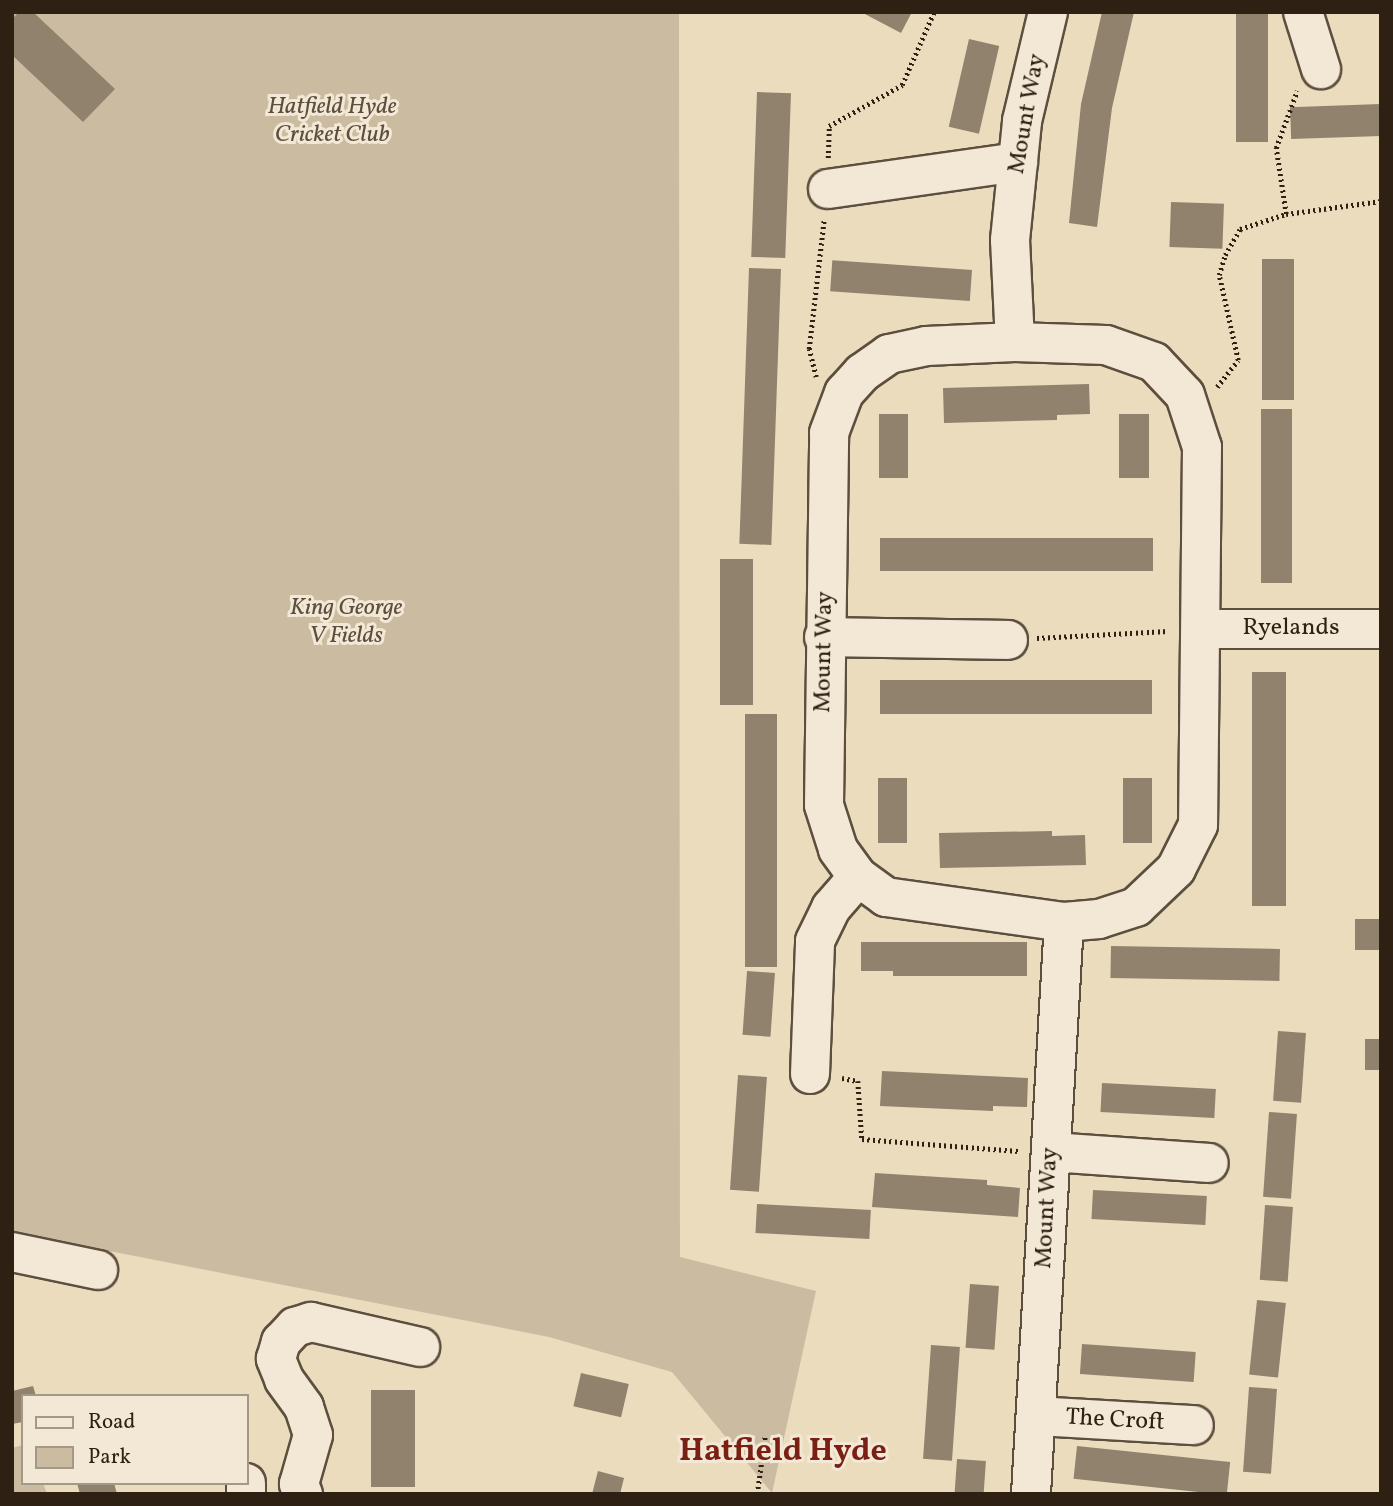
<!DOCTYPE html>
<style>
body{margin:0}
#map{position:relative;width:1393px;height:1506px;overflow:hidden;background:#ebdcbe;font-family:Vollkorn,serif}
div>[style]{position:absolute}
.green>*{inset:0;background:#cbbca1}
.building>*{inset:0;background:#90826c;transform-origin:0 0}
.path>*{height:4.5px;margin-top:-2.25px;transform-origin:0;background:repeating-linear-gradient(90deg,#2e2013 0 2px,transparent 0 5.5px)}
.roads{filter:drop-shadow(2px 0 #5d4f3e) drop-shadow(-2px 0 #5d4f3e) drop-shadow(0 2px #5d4f3e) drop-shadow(0 -2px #5d4f3e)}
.minor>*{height:38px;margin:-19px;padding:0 19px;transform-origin:19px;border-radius:19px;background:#f2e8d5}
span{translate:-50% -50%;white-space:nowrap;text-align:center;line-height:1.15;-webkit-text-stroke:6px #f2e8d5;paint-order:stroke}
.park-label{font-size:24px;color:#5d4f3e;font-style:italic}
.street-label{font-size:24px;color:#2e2013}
.district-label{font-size:32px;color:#7a1f14;font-weight:700}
.frame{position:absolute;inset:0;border:14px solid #2e2013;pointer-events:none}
.legend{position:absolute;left:21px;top:1394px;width:228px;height:91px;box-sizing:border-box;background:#f2e8d5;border:2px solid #a49887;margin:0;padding:9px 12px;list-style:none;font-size:21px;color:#2e2013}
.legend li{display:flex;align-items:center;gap:14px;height:35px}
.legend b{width:35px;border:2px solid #a49887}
</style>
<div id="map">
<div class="green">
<i style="clip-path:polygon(12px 12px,679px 13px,680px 1257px,816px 1291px,772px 1493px,672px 1372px,549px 1337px,12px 1232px)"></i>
<i style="clip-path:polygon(23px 1445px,23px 1483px,43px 1483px,47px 1494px,12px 1494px,12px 1448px)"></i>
</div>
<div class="building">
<i style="clip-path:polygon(19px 12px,33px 12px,115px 89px,83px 122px,12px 55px,12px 19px)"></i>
<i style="clip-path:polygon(861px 12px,912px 12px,901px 33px)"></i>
<i style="clip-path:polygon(1102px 12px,1134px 12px,1112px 108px,1097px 227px,1069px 223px,1081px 104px)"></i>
<i style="left:1236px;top:12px;width:32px;height:130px"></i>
<i style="left:969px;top:39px;width:31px;height:90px;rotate:13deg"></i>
<i style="left:757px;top:92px;width:34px;height:165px;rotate:2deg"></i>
<i style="left:1380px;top:104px;width:32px;height:90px;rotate:88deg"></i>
<i style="left:1171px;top:202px;width:53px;height:45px;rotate:2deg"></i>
<i style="left:1262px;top:259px;width:32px;height:141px"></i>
<i style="left:749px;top:268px;width:32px;height:276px;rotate:2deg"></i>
<i style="left:972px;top:270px;width:31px;height:140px;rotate:94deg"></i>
<i style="clip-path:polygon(1089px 384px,1090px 414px,1057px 415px,1057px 420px,944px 423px,943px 388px)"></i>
<i style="left:1261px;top:409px;width:31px;height:174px"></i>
<i style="left:879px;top:414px;width:29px;height:64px"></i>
<i style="left:1119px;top:414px;width:30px;height:64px"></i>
<i style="left:1153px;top:538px;width:33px;height:273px;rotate:90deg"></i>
<i style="left:720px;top:559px;width:33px;height:146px"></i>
<i style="left:1252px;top:672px;width:34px;height:234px"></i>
<i style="left:880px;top:680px;width:272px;height:34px"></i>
<i style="left:745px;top:714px;width:32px;height:253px"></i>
<i style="left:878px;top:778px;width:29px;height:65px"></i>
<i style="left:1123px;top:778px;width:29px;height:65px"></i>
<i style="clip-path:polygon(1052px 831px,1052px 836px,1085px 835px,1086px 865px,940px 868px,939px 833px)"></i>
<i style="left:1381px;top:919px;width:31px;height:26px;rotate:90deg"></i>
<i style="clip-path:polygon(861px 942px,1027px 942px,1027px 976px,893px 976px,893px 971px,861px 971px)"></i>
<i style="left:1111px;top:946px;width:169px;height:32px;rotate:1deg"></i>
<i style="left:747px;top:971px;width:28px;height:64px;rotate:4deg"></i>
<i style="left:1278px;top:1031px;width:28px;height:70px;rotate:4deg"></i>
<i style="left:1381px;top:1039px;width:31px;height:16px;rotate:90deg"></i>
<i style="clip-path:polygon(882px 1071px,1028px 1078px,1027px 1107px,993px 1106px,993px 1111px,880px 1106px)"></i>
<i style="left:738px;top:1075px;width:29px;height:115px;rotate:4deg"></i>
<i style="left:1102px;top:1083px;width:114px;height:29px;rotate:3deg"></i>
<i style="left:1269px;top:1112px;width:28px;height:85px;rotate:4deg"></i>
<i style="clip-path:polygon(875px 1173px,987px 1180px,987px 1185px,1020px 1188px,1018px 1217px,872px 1207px)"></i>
<i style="left:1093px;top:1190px;width:114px;height:29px;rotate:3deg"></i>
<i style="left:757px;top:1204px;width:114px;height:29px;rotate:3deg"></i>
<i style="left:1265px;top:1205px;width:28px;height:75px;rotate:4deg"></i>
<i style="left:970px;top:1284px;width:29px;height:64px;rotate:4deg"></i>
<i style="left:1257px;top:1300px;width:29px;height:75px;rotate:6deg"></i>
<i style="left:1082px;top:1344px;width:114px;height:30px;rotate:4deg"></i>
<i style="left:931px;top:1345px;width:29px;height:114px;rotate:4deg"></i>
<i style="left:581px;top:1373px;width:49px;height:34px;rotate:13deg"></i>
<i style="clip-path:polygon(33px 1386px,36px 1396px,23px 1396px,23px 1422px,12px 1424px,12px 1391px)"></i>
<i style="left:1249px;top:1387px;width:28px;height:85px;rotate:4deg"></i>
<i style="left:371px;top:1390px;width:44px;height:97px"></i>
<i style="left:1077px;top:1446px;width:154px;height:33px;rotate:6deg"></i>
<i style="left:957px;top:1459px;width:29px;height:35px;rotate:4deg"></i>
<i style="clip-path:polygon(598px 1471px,624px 1478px,620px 1494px,592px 1494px)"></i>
<i style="clip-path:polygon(77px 1483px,114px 1483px,117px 1494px,80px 1494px)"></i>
</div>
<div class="path">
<i style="left:828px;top:158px;width:32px;rotate:-88deg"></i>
<i style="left:829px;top:126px;width:84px;rotate:-29.3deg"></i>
<i style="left:902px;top:85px;width:80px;rotate:-66.3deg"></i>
<i style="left:1286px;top:214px;width:67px;rotate:-98.6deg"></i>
<i style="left:1276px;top:148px;width:61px;rotate:-69.8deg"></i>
<i style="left:816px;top:377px;width:29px;rotate:-104deg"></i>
<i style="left:809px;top:349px;width:131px;rotate:-83.4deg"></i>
<i style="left:1217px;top:387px;width:34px;rotate:-52deg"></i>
<i style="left:1238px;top:360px;width:87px;rotate:-102.6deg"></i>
<i style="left:1219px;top:275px;width:21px;rotate:-73deg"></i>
<i style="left:1225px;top:255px;width:30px;rotate:-60deg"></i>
<i style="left:1240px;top:229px;width:48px;rotate:-18.1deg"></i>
<i style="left:1286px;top:214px;width:96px;rotate:-7.8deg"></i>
<i style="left:1037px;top:638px;width:131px;rotate:-3.1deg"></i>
<i style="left:842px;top:1078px;width:16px;rotate:11deg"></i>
<i style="left:858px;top:1081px;width:58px;rotate:86.1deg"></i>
<i style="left:862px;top:1139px;width:157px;rotate:4.4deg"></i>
<i style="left:757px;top:1494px;width:59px;rotate:-82.1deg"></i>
</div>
<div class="roads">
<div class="minor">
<i style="left:1303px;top:12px;width:60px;rotate:72.5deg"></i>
<i style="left:828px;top:189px;width:192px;rotate:-8.1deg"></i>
<i style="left:1015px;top:342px;width:91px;rotate:1.9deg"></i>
<i style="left:1106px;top:345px;width:51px;rotate:19.5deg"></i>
<i style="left:1154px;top:362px;width:45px;rotate:46.8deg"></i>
<i style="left:1185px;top:395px;width:55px;rotate:71.9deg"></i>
<i style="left:1202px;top:447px;width:378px;rotate:90.6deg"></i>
<i style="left:1198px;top:825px;width:49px;rotate:116.6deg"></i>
<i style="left:1176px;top:869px;width:55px;rotate:136.5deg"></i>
<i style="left:1136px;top:907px;width:39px;rotate:162deg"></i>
<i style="left:1099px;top:919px;width:35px;rotate:175deg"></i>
<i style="left:1064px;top:922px;width:180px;rotate:-172deg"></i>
<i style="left:886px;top:897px;width:34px;rotate:-144deg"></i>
<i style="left:858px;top:877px;width:34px;rotate:-126deg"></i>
<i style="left:838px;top:849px;width:46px;rotate:-107.7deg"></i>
<i style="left:824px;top:805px;width:372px;rotate:-89.2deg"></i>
<i style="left:829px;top:433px;width:43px;rotate:-69.4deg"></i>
<i style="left:844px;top:393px;width:27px;rotate:-48deg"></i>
<i style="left:862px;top:373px;width:33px;rotate:-35deg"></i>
<i style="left:889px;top:354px;width:38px;rotate:-12deg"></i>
<i style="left:926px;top:346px;width:89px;rotate:-2.6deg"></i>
<i style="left:1015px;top:342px;width:102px;rotate:-92.8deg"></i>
<i style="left:1010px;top:240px;width:120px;rotate:-84.2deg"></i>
<i style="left:1022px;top:121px;width:112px;rotate:-76.6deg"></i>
<i style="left:1201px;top:629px;width:180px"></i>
<i style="left:824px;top:637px;width:184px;rotate:0.9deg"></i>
<i style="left:810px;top:1074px;width:133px;rotate:-87.8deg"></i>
<i style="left:815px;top:941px;width:37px;rotate:-64deg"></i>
<i style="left:831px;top:908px;width:41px;rotate:-48.9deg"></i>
<i style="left:1052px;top:1152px;width:157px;rotate:4deg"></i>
<i style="left:12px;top:1252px;width:88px;rotate:11.8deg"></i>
<i style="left:1036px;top:1416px;width:158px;rotate:3.3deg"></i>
<i style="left:246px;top:1483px;width:11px;rotate:90deg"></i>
<i style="left:303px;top:1494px;width:11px;rotate:-112deg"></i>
<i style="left:299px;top:1484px;width:51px;rotate:-74.1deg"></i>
<i style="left:313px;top:1435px;width:29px;rotate:-108deg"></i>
<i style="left:304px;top:1407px;width:34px;rotate:-126deg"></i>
<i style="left:284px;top:1379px;width:22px;rotate:-112deg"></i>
<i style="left:276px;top:1359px;width:18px;rotate:-74deg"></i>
<i style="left:281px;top:1342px;width:21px;rotate:-47deg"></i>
<i style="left:295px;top:1327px;width:17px;rotate:-17deg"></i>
<i style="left:311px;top:1322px;width:112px;rotate:12.9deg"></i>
<i style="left:1031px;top:1494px;width:573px;rotate:-86.7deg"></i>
</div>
</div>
<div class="park-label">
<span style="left:332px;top:122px">Hatfield Hyde<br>Cricket Club</span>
<span style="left:346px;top:623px">King George<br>V Fields</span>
</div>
<div class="street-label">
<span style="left:1028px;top:114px;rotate:-80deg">Mount Way</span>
<span style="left:1291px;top:629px">Ryelands</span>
<span style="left:825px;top:652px;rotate:-89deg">Mount Way</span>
<span style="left:1048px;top:1208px;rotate:-87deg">Mount Way</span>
<span style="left:1115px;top:1421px;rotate:3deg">The Croft</span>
</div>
<div class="district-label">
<span style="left:783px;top:1452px">Hatfield Hyde</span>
</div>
<div class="frame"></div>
<ul class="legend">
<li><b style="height:9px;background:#f2e8d5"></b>Road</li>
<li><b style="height:19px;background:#cbbca1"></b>Park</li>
</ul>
</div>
